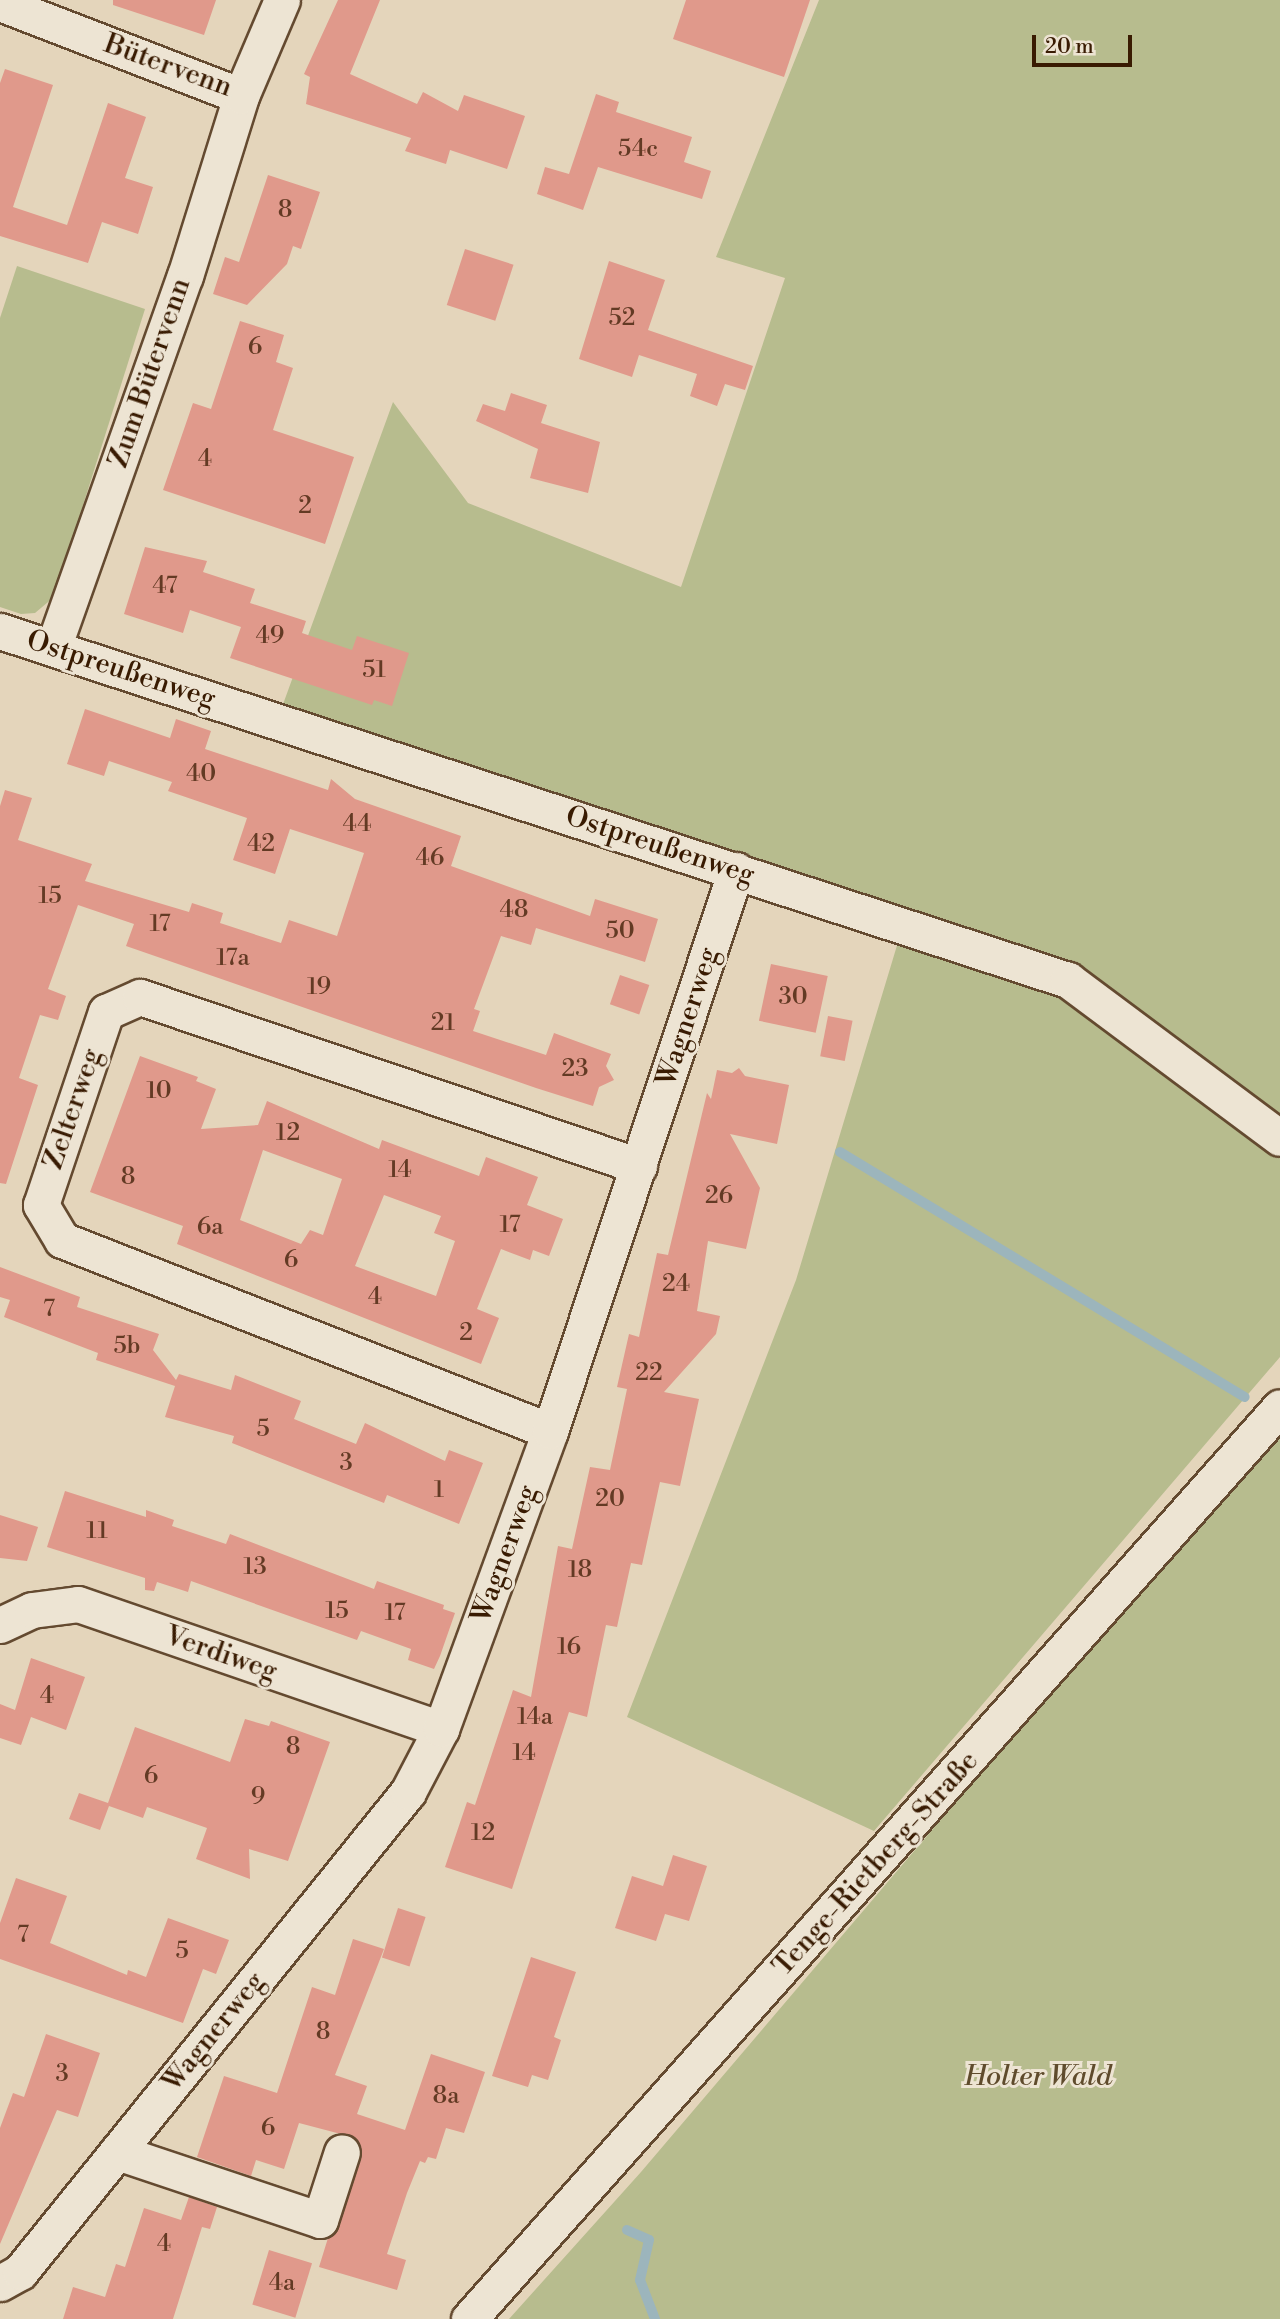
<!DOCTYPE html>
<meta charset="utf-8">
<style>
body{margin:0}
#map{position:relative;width:1280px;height:2319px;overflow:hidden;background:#e4d5bb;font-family:"Libre Bodoni",serif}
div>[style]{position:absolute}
.green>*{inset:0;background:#b7bc8e}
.stream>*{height:10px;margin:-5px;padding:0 5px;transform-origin:5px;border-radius:5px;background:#9cb5bc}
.building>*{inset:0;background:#e0998b;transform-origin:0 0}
.roads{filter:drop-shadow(2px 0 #644a30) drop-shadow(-2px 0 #644a30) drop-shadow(0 2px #644a30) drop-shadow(0 -2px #644a30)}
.street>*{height:35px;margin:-17.5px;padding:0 17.5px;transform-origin:17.5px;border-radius:17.5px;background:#ede4d3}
span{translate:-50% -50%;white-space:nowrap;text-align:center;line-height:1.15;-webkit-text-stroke:6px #ede4d3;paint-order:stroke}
.number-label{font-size:24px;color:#633a24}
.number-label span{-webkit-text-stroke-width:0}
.street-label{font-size:28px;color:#391b02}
.park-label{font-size:28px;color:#5f4b2c;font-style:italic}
.scale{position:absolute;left:1032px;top:35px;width:100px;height:32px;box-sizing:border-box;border:4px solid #391b02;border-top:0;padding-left:9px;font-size:21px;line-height:24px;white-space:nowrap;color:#391b02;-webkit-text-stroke:5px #ede4d3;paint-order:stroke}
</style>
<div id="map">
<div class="green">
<i style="clip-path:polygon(819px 0,1280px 0,1280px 1357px,874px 1831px,627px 1717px,796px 1280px,908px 909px,282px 707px,393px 402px,468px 503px,681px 587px,785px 278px,716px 257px)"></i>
<i style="clip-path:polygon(17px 266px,145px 309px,54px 597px,35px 613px,21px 614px,0 607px,0 318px)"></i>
<i style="clip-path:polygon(1280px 1421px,1280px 2319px,509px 2319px,641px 2172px)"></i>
</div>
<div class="stream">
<i style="left:840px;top:1152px;width:473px;rotate:31.2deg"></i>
<i style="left:627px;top:2230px;width:24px;rotate:24deg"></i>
<i style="left:649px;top:2240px;width:41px;rotate:102.7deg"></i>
<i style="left:640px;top:2280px;width:42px;rotate:69deg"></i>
</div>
<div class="building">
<i style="clip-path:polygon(113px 0,216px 0,204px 35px,113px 5px)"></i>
<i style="clip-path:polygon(338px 0,380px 0,350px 74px,417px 104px,423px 92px,458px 111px,464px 95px,525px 116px,507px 169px,450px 150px,446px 164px,405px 151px,411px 138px,306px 104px,310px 77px,304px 74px)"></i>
<i style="clip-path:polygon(686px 0,810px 0,784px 77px,673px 39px)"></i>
<i style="clip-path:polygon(5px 69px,53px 85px,13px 207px,67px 225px,108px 103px,146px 117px,125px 178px,153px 187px,138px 234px,102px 222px,88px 263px,0 236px,0 83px)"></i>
<i style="clip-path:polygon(596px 94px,619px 102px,616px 112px,692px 137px,684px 162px,711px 171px,702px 199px,598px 167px,583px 210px,537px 194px,545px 167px,569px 174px)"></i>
<i style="clip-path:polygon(268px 175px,320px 192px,301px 249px,293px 246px,287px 264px,247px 305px,213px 294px,225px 257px,239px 262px)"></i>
<i style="left:465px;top:249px;width:51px;height:59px;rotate:18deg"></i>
<i style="clip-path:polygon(609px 261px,665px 280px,648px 330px,753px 366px,745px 390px,725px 384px,717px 406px,690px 396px,697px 374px,639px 355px,632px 377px,579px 359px)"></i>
<i style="clip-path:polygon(240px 321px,284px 335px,276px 362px,293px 368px,273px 430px,354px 457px,325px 544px,163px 490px,193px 403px,211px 409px)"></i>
<i style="clip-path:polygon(511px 393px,547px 405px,541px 423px,600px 442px,588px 493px,530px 478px,538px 449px,476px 421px,483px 404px,505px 411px)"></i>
<i style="clip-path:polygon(145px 547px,207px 561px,203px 572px,255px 589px,250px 603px,306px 621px,302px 633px,352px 650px,357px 636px,409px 653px,392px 706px,374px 700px,372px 705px,230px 658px,241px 627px,190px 610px,183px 633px,124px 614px)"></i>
<i style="clip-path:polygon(85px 709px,170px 738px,176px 719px,211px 731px,205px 749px,328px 790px,331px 779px,355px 799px,461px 836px,451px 866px,590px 916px,595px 899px,658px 919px,645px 962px,536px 928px,531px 945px,501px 936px,474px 1009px,480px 1011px,473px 1031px,546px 1055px,554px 1033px,611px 1054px,606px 1066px,614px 1080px,599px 1087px,593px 1106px,536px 1088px,126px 946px,134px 924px,78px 905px,48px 989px,66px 996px,58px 1020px,40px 1015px,19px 1078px,38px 1085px,6px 1184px,0 1183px,0 806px,5px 790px,32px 798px,18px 840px,92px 864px,85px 881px,189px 912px,192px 903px,223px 913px,220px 923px,281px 943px,289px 920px,337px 936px,364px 853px,290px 829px,275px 874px,233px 860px,247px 818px,168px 791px,172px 782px,109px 761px,104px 776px,67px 764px)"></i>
<i style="left:771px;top:964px;width:58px;height:58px;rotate:12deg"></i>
<i style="left:620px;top:975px;width:31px;height:31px;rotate:19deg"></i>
<i style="left:828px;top:1016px;width:25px;height:41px;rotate:11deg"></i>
<i style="clip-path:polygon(evenodd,140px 1056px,198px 1077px,196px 1081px,216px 1089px,201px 1129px,258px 1125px,267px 1101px,379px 1149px,382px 1140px,479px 1176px,486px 1157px,538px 1177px,527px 1205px,563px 1219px,549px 1256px,533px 1250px,530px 1260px,501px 1249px,477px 1309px,499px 1318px,481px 1364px,177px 1244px,183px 1226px,90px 1192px,140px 1056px,263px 1150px,342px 1179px,323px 1235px,310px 1230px,301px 1244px,240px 1220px,263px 1150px,140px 1056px,384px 1195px,441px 1216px,434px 1233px,455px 1241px,436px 1296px,355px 1266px,384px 1195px)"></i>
<i style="clip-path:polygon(739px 1068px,745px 1076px,789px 1085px,777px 1144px,730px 1134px,760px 1188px,746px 1249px,708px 1241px,697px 1311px,720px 1316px,716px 1334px,664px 1392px,699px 1399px,680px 1486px,660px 1482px,642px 1565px,631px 1563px,617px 1627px,606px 1625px,587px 1717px,569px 1712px,512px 1889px,445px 1867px,467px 1802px,475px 1805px,513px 1690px,531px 1697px,558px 1546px,572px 1549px,590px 1467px,610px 1470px,627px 1389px,617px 1387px,629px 1334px,639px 1337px,657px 1253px,668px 1255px,707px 1093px,711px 1099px,717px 1070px,732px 1073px)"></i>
<i style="clip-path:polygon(0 1267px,80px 1297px,77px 1307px,159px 1334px,153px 1350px,176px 1380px,179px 1374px,231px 1390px,235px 1375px,301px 1401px,294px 1419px,356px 1444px,365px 1423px,445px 1461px,449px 1450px,483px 1463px,459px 1524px,387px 1495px,384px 1503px,232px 1443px,234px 1436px,165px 1417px,175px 1386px,96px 1360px,98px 1353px,4px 1317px,10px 1300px,0 1297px)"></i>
<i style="clip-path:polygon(65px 1491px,146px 1517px,146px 1510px,174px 1520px,172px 1526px,226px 1544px,230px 1534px,374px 1589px,377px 1581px,444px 1605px,443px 1609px,455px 1613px,440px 1656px,434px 1669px,408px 1660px,411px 1649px,361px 1631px,357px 1640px,191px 1581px,188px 1592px,157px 1582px,154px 1591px,145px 1590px,145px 1578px,47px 1547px)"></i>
<i style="clip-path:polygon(0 1515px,38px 1527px,27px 1561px,0 1558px)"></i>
<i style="clip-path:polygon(31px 1658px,85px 1677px,66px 1730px,31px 1717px,21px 1745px,0 1738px,0 1704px,15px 1710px)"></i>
<i style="clip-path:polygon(245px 1719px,269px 1726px,271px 1721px,330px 1742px,288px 1861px,249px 1849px,250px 1879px,196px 1859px,207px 1828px,147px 1807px,143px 1818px,109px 1806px,100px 1830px,69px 1819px,79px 1793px,108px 1803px,135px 1727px,230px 1762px)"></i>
<i style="clip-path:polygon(673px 1855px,707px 1866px,689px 1921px,665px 1914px,656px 1941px,615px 1928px,632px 1876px,663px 1886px)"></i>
<i style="clip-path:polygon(16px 1878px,67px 1896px,50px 1943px,127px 1975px,128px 1970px,146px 1977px,168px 1918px,229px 1940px,216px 1974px,203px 1969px,183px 2023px,0 1959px,0 1923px)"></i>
<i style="left:398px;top:1908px;width:29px;height:52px;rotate:18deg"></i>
<i style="clip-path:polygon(353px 1939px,384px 1949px,335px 2075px,367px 2086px,357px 2114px,405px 2130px,431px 2054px,485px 2072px,464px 2133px,446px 2128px,436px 2159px,428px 2157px,425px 2163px,420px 2161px,407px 2193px,387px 2254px,406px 2260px,397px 2290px,319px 2267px,328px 2238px,339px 2226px,361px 2158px,356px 2138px,299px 2123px,284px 2169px,256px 2160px,251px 2176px,197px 2157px,224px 2076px,277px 2093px,312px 1987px,335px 1995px)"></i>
<i style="clip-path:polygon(531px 1957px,576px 1972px,554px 2037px,561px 2040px,548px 2080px,532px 2075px,528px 2087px,492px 2076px)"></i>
<i style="clip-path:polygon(46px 2034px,100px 2053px,78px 2117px,57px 2110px,0 2244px,0 2128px,13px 2093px,24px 2097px)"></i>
<i style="clip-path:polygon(189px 2197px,217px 2207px,210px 2229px,202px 2227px,173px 2319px,63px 2319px,73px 2287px,105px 2297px,116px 2264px,125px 2267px,144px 2208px,181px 2220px)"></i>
<i style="left:269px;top:2250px;width:45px;height:57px;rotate:17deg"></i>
</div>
<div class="roads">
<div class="street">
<i style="left:0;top:3px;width:258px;rotate:21.1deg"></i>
<i style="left:0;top:631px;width:1124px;rotate:18.1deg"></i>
<i style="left:1068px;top:980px;width:264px;rotate:36.7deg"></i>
<i style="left:53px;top:648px;width:395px;rotate:-70.5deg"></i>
<i style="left:185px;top:276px;width:189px;rotate:-72.7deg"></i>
<i style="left:241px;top:96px;width:104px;rotate:-66.9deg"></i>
<i style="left:550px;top:1431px;width:524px;rotate:-158.62deg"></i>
<i style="left:62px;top:1240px;width:41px;rotate:-121deg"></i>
<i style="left:41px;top:1205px;width:204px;rotate:-71.4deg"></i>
<i style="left:106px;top:1012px;width:37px;rotate:-24deg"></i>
<i style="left:140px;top:997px;width:527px;rotate:18.71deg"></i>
<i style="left:0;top:1625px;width:35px;rotate:-25deg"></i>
<i style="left:32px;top:1610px;width:46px;rotate:-7.4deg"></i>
<i style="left:78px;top:1604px;width:384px;rotate:19deg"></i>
<i style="left:117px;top:2152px;width:214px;rotate:18.5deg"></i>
<i style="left:320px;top:2220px;width:71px;rotate:-72.1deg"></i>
<i style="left:0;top:2283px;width:23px;rotate:-29deg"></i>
<i style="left:20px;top:2272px;width:617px;rotate:-51.05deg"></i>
<i style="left:408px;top:1792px;width:71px;rotate:-62.4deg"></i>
<i style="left:441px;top:1729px;width:317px;rotate:-69.9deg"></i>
<i style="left:550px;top:1431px;width:591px;rotate:-71.66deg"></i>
<i style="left:469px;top:2319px;width:1220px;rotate:-48.35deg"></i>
</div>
</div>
<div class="number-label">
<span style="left:638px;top:150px">54c</span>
<span style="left:285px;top:211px">8</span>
<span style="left:622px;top:319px">52</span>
<span style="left:255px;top:348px">6</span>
<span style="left:205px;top:460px">4</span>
<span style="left:305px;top:507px">2</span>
<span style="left:165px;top:587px">47</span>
<span style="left:270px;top:637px">49</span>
<span style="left:374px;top:671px">51</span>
<span style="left:201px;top:775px">40</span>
<span style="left:357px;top:825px">44</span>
<span style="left:261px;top:845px">42</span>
<span style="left:430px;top:859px">46</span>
<span style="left:50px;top:897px">15</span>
<span style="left:514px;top:911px">48</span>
<span style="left:160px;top:925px">17</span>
<span style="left:620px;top:932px">50</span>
<span style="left:233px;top:959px">17a</span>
<span style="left:319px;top:988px">19</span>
<span style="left:793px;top:998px">30</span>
<span style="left:443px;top:1024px">21</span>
<span style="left:575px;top:1070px">23</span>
<span style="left:159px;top:1092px">10</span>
<span style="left:288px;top:1134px">12</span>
<span style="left:400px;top:1171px">14</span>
<span style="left:128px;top:1178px">8</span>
<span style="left:719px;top:1197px">26</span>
<span style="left:510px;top:1226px">17</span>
<span style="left:210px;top:1228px">6a</span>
<span style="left:291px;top:1261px">6</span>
<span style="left:676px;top:1285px">24</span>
<span style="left:375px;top:1298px">4</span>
<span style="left:49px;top:1310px">7</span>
<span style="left:466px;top:1334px">2</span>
<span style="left:127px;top:1347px">5b</span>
<span style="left:649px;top:1374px">22</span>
<span style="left:263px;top:1430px">5</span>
<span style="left:346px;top:1464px">3</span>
<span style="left:439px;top:1491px">1</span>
<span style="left:610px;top:1500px">20</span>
<span style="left:97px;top:1532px">11</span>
<span style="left:255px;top:1568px">13</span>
<span style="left:580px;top:1571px">18</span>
<span style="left:337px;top:1612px">15</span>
<span style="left:395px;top:1614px">17</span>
<span style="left:569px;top:1648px">16</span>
<span style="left:47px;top:1697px">4</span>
<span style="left:535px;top:1718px">14a</span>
<span style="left:293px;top:1748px">8</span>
<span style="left:524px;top:1754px">14</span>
<span style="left:151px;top:1777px">6</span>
<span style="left:258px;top:1798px">9</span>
<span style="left:483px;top:1834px">12</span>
<span style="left:23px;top:1936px">7</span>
<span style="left:182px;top:1952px">5</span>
<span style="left:323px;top:2033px">8</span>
<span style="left:62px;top:2075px">3</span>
<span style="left:446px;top:2097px">8a</span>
<span style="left:268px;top:2129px">6</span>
<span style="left:164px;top:2245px">4</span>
<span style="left:282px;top:2284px">4a</span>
</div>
<div class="street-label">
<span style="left:168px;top:66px;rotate:20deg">Bütervenn</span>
<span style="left:150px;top:373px;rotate:-71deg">Zum Bütervenn</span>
<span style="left:121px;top:670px;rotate:18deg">Ostpreußenweg</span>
<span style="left:660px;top:846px;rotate:18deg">Ostpreußenweg</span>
<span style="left:688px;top:1017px;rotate:-72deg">Wagnerweg</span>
<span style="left:73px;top:1109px;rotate:-71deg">Zelterweg</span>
<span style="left:505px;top:1554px;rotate:-70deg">Wagnerweg</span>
<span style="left:221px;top:1654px;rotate:19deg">Verdiweg</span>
<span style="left:876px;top:1864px;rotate:-48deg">Tenge-Rietberg-Straße</span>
<span style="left:214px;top:2032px;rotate:-51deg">Wagnerweg</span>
</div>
<div class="park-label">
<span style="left:1038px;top:2077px">Holter Wald</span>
</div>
<div class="scale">20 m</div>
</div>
